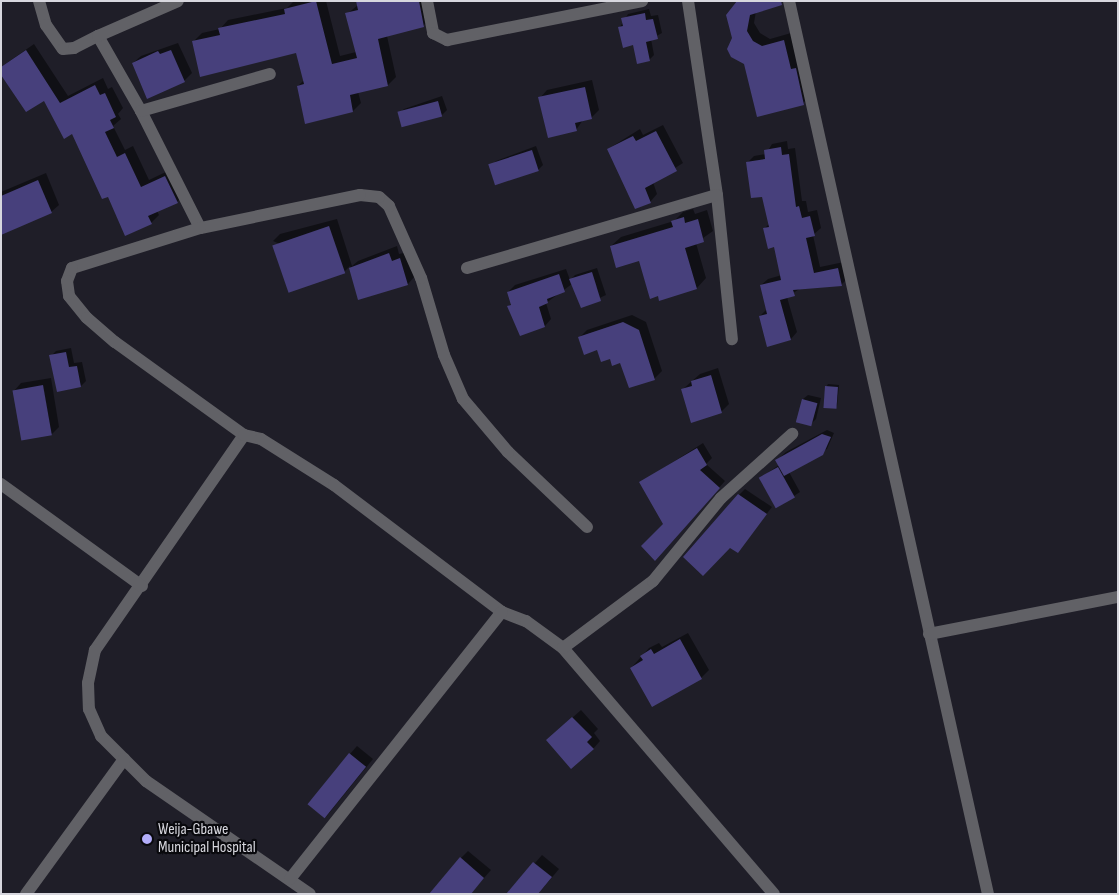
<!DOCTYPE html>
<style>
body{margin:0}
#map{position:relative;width:1119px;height:895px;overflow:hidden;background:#1f1e28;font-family:"Sofia Sans Condensed",sans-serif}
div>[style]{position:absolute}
.shadow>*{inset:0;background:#0007}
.building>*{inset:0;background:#47407c;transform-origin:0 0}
.minor>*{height:12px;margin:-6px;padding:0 6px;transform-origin:6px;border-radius:6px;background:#616166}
.dots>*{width:14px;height:14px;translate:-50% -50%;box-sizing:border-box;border:2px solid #09090d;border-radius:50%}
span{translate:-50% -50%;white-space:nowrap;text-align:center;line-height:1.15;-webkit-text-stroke:4.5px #09090d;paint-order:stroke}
.poi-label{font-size:16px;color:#d7d7de}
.left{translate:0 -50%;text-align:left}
.frame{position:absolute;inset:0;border:2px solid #d7d7de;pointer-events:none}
</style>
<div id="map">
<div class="shadow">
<i style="clip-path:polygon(294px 1px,326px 1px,340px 56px,356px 52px,347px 14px,358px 5px,357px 1px,430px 1px,431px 18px,423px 26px,387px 36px,396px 77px,388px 85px,358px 92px,361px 103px,353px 111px,298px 86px,304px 80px,297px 52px,194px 41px,202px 33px,220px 29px,228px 20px,287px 8px)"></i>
<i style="clip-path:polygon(649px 9px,651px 16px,658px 15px,662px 33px,651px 39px,654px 55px,649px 60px,620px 27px,628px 14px)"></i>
<i style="clip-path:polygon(756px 11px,754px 23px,760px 33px,770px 39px,791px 33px,811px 96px,803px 103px,745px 64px,727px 16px)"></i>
<i style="clip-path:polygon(178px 43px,192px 73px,184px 81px,133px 63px,141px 56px)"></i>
<i style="clip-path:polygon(34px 44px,68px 96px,103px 78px,108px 89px,112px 87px,123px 108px,118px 114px,121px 119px,113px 126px,125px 150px,133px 146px,149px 180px,172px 169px,185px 194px,177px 202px,157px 211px,159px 215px,151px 223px,108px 195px,72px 133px,45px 99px,1px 67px)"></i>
<i style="clip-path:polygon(592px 80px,599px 110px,591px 118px,583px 120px,576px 130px,540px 98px,547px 90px)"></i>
<i style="clip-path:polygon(442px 96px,447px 110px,442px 115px,399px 114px,404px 109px)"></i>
<i style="clip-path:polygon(663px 125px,683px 163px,653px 182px,657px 194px,650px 202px,608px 149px,640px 129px,643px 135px)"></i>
<i style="clip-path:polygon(787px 141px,788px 149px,795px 148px,802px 201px,806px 201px,808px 212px,817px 210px,821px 228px,813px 235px,820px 267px,844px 262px,848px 278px,841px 285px,801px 288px,787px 297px,797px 332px,791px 339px,760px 316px,767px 309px,761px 285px,768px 279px,782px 275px,775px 246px,764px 229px,770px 223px,763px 195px,747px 163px,754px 156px,766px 154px,772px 144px)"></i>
<i style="clip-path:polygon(536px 146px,543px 165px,538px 170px,491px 166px,496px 161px)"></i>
<i style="clip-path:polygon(46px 173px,59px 205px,51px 212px,1px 221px,1px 192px)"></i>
<i style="clip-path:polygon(693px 209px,695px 214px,707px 210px,713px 231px,696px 243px,706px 278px,697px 288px,611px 246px,621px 237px,674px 221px,683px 212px)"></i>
<i style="clip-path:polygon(337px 219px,352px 266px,358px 261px,397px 246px,399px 254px,408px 252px,415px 276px,408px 284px,359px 299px,350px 266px,344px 272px,273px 241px,280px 234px)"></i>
<i style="clip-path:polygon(597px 268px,606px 295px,582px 306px,572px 284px,546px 303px,551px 319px,545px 326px,508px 307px,512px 303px,508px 292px,515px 285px,566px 269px,570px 280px,575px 275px)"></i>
<i style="clip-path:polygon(632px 315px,646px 322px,662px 371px,654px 379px,579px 338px,587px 330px)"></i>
<i style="clip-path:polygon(71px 348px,74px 363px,82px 362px,86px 381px,81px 386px,51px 356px,56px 351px)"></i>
<i style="clip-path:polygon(718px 368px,729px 404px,721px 412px,682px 390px,700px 374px)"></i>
<i style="clip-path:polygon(51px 378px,59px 427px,52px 434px,14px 391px,21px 383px)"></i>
<i style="clip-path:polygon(828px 384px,839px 385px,837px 407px,826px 387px)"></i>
<i style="clip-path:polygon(808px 395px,821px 398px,816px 419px,811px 424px,803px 399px)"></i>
<i style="clip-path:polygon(827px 430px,834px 433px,827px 449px,789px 472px,800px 492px,777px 507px,760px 478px,779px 465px,777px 460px,786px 452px)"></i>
<i style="clip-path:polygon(703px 443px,712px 458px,706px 464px,725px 481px,661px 553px,665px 524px,640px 483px)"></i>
<i style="clip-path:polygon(745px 489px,772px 507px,737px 552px,739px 495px)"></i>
<i style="clip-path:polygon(688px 633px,709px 670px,701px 678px,631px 668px,649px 648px,659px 643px,662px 647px)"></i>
<i style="clip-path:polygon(581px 710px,598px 729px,594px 733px,600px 741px,593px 749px,555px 733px)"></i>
<i style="clip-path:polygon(357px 746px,373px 759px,326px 817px,350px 754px)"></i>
<i style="clip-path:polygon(468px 851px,491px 870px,470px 894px,461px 858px)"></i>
<i style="clip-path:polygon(542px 855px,559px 869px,538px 894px,508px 894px)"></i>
</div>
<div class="building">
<i style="clip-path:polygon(316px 1px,332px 64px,357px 58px,345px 13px,358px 10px,356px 1px,419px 1px,424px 27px,378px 39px,388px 86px,350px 95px,353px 112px,305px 124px,297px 86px,304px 84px,296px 53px,200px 77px,192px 41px,220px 35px,218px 28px,285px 14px,284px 9px)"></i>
<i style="clip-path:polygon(737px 1px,781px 1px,782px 5px,750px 15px,747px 31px,753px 41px,762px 46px,784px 40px,791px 69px,796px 68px,804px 105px,757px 117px,744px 64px,731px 57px,727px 49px,732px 38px,726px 15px)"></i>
<i style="clip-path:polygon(645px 13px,646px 20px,653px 19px,658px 39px,646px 42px,650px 61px,637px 64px,633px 45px,623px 48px,618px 27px,623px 26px,621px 18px)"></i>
<i style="clip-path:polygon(26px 50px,60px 103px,95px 85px,100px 95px,105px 93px,116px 117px,110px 120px,114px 128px,105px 132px,117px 157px,125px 153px,141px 187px,165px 176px,178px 203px,148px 216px,152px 224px,125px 236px,108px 197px,102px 199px,72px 134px,64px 139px,44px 101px,26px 112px,1px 75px,1px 67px)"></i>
<i style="clip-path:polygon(171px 50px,185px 82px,147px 99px,132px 63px,158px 51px,160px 54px)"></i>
<i style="clip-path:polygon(585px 87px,592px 119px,575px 123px,577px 131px,548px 138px,538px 97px)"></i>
<i style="left:438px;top:101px;width:16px;height:42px;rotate:75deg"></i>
<i style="clip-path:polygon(656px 131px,677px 171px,645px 188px,651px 203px,635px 209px,607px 149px,633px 136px,636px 141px)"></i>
<i style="clip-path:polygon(781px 147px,782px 155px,789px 154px,796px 207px,799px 206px,802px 218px,810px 216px,815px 236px,806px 238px,814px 273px,838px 268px,842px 286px,793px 290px,795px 296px,780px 300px,791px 340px,767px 347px,759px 316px,767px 314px,760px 285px,781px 280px,774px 247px,768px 249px,763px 228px,769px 227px,762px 197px,751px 198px,746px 162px,765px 159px,764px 150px)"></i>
<i style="left:532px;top:150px;width:22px;height:46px;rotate:72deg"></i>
<i style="clip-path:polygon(38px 180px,52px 213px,1px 235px,1px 196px)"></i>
<i style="clip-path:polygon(684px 217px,685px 223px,698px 219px,704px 242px,685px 248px,697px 289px,659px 301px,658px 296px,650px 299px,639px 261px,616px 268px,610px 246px,673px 227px,671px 221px)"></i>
<i style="left:329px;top:226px;width:50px;height:60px;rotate:71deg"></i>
<i style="clip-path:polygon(389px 253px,392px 261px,400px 258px,408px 285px,358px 300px,349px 268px)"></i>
<i style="clip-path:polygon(592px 272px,601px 301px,581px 308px,569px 279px)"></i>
<i style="clip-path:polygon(559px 274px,565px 292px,547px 299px,548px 303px,539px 307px,545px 327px,520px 336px,507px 306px,511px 305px,507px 292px)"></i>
<i style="clip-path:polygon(623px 322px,639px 330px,655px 380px,629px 388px,620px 363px,612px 366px,610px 359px,601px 362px,597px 350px,584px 355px,578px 337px)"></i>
<i style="clip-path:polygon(66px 352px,69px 367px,77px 366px,81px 387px,57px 392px,49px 355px)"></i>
<i style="clip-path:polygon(711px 375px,722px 413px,691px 423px,681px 389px,692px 386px,691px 381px)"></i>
<i style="left:43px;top:385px;width:51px;height:31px;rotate:80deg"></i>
<i style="left:825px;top:386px;width:13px;height:22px;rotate:4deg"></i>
<i style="left:802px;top:399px;width:16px;height:24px;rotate:15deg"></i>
<i style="clip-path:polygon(822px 434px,831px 437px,823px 455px,784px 476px,775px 460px)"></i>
<i style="clip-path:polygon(697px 448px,707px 465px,700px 470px,720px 488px,655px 561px,641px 546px,663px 524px,639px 482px)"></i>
<i style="left:778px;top:467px;width:35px;height:22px;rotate:61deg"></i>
<i style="clip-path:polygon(738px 494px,767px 514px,738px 553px,730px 548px,703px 576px,683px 557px)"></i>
<i style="clip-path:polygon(680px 639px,702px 679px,652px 707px,630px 668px,643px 660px,640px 656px,651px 649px,654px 654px)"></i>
<i style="clip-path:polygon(572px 717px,592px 737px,587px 742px,594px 749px,571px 769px,546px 740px)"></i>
<i style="left:349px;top:753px;width:22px;height:66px;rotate:39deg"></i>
<i style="clip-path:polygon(460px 857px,484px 878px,471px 894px,429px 894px)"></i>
<i style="clip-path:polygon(533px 862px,552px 877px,538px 894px,506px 894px)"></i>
</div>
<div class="minor">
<i style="left:39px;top:1px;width:25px;rotate:74deg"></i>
<i style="left:46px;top:25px;width:29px;rotate:55deg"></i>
<i style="left:63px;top:49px;width:11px;rotate:-5deg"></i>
<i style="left:74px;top:48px;width:27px;rotate:-27deg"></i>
<i style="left:98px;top:36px;width:86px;rotate:60.2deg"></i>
<i style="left:141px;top:111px;width:131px;rotate:63.2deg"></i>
<i style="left:427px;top:1px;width:33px;rotate:79deg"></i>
<i style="left:433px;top:33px;width:16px;rotate:27deg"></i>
<i style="left:447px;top:40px;width:199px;rotate:-11.3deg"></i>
<i style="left:688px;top:1px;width:196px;rotate:81.5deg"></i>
<i style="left:717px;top:195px;width:145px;rotate:84.1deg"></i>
<i style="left:789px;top:1px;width:915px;rotate:77.44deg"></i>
<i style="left:98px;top:36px;width:87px;rotate:-23.6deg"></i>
<i style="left:141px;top:111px;width:134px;rotate:-16deg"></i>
<i style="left:467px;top:268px;width:260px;rotate:-16.3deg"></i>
<i style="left:244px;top:435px;width:262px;rotate:124.7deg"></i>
<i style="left:95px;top:650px;width:34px;rotate:102deg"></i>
<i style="left:88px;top:683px;width:26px;rotate:88deg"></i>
<i style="left:89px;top:709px;width:30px;rotate:66deg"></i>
<i style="left:101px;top:736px;width:64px;rotate:45deg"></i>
<i style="left:146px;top:781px;width:199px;rotate:34.6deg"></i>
<i style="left:1px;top:484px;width:174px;rotate:35.9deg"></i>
<i style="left:587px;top:527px;width:109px;rotate:-136.5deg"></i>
<i style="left:508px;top:452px;width:70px;rotate:-130.3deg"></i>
<i style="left:463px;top:399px;width:48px;rotate:-113.4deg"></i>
<i style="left:444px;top:355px;width:80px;rotate:-106.6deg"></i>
<i style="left:421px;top:278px;width:79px;rotate:-114deg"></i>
<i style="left:389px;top:206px;width:13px;rotate:-138deg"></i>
<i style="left:379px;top:197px;width:19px;rotate:-174deg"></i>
<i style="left:360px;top:195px;width:163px;rotate:168.3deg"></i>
<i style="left:200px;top:228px;width:134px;rotate:162.6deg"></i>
<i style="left:72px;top:268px;width:14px;rotate:111deg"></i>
<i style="left:67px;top:281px;width:15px;rotate:82deg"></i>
<i style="left:69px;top:296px;width:28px;rotate:51deg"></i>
<i style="left:87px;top:318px;width:37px;rotate:41deg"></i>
<i style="left:115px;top:342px;width:159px;rotate:35.8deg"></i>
<i style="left:244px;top:435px;width:17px;rotate:13deg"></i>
<i style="left:261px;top:439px;width:86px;rotate:32.2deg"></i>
<i style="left:334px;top:485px;width:211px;rotate:37.1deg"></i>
<i style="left:502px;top:612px;width:26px;rotate:21deg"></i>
<i style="left:526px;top:621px;width:46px;rotate:36.1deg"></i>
<i style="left:563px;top:648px;width:324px;rotate:49.4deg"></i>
<i style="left:929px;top:634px;width:193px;rotate:-11.1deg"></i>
<i style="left:563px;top:648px;width:112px;rotate:-36.7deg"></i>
<i style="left:653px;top:581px;width:107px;rotate:-50.7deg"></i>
<i style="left:721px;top:498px;width:96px;rotate:-42deg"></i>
<i style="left:290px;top:879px;width:341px;rotate:-51.6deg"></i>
<i style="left:26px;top:894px;width:167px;rotate:-54deg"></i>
</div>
<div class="dots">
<i style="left:147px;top:839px;background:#b2adf9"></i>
</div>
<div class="poi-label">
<span class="left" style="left:158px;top:839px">Weija-Gbawe<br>Municipal Hospital</span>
</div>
<div class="frame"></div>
</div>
